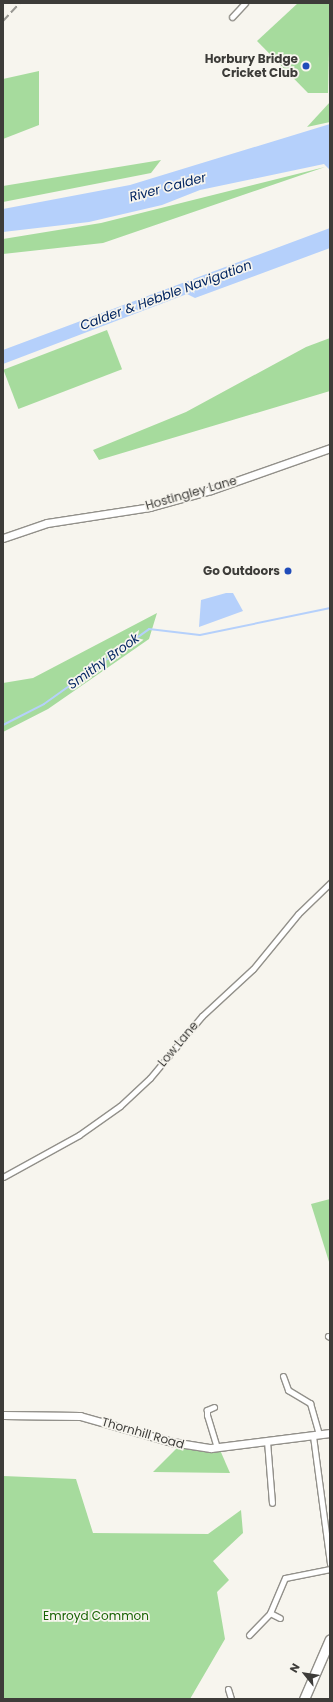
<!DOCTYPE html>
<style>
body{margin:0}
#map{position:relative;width:333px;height:1702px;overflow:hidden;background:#f7f5ee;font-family:Poppins,sans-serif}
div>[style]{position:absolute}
.green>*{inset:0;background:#a6db9d;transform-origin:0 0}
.water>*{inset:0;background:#b5d0fb}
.stream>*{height:2px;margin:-1px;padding:0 1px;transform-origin:1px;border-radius:1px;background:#b5d0fb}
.roads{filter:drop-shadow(1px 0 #92908a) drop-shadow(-1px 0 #92908a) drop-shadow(0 1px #92908a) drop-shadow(0 -1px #92908a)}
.street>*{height:5px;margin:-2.5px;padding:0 2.5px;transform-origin:2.5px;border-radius:2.5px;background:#fff}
.secondary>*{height:7px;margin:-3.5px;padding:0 3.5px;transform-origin:3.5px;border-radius:3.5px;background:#fff}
.highway>*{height:9px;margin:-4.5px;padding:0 4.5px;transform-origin:4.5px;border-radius:4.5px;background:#fff}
.rail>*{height:2px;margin-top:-1px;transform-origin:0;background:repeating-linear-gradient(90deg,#999893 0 8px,transparent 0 12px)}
.dots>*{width:11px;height:11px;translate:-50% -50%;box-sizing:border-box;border:2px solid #f7f5ee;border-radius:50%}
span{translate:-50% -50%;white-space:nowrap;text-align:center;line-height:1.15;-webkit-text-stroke:3.5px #f7f5ee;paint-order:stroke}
.poi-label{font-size:12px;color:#3d3c39;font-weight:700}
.right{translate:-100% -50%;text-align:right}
.street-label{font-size:12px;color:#3d3c39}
.park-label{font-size:12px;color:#176303}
.water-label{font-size:13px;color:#022561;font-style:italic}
.frame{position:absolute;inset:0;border:4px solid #3d3c39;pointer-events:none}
.north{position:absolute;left:285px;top:1654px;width:40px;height:40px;-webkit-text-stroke:3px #f7f5ee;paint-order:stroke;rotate:300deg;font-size:11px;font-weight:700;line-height:16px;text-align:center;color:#3d3c39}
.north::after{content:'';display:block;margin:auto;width:14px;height:18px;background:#3d3c39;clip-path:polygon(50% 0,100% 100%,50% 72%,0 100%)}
</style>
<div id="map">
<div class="green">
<i style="clip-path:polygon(298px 3px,330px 3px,328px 93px,308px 93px,257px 41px)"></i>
<i style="clip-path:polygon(39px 71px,39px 125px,3px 139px,3px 79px)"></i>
<i style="clip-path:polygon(330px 102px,330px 122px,307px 127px)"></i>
<i style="clip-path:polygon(161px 160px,151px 173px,3px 202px,3px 186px)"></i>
<i style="clip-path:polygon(325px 167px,103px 243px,3px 254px,3px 239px,101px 223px)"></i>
<i style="left:107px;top:330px;width:42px;height:111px;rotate:69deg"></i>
<i style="clip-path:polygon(330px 338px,330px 391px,99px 460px,93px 450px,186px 412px,306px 347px)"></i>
<i style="clip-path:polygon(157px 613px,149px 639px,48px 709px,3px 732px,3px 683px,33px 678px)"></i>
<i style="clip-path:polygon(330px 1199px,330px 1265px,311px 1204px)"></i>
<i style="clip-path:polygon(178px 1447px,220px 1450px,230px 1473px,153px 1472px)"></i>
<i style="clip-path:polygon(3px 1476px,76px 1479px,93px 1533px,208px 1534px,241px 1510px,243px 1533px,213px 1561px,229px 1580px,217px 1592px,225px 1639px,190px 1699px,3px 1699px)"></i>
</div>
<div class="water">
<i style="clip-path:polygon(330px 124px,330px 170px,324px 164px,200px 190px,162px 205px,89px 222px,3px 232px,3px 209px,130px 185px)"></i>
<i style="clip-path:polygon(330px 228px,330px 248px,195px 298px,187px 294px,3px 364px,3px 350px)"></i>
<i style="clip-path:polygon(226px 593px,233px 593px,243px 611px,199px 627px,201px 600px)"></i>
</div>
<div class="stream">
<i style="left:3px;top:725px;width:46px;rotate:-27.1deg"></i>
<i style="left:44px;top:704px;width:129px;rotate:-35.5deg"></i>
<i style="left:149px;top:629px;width:51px;rotate:6.7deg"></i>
<i style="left:200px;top:635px;width:133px;rotate:-11.7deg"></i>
</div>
<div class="roads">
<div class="street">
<i style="left:232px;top:17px;width:19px;rotate:-47deg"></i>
<i style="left:3px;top:1177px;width:87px;rotate:-28.9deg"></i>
<i style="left:79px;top:1135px;width:50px;rotate:-35.3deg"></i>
<i style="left:120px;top:1106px;width:41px;rotate:-43deg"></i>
<i style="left:150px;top:1078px;width:81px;rotate:-50deg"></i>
<i style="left:202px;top:1016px;width:69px;rotate:-42.7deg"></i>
<i style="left:253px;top:969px;width:71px;rotate:-50.7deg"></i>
<i style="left:298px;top:914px;width:45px;rotate:-44.1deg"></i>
<i style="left:328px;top:1336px;width:2px;rotate:27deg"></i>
<i style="left:283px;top:1376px;width:15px;rotate:70deg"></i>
<i style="left:288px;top:1390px;width:26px;rotate:31deg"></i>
<i style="left:310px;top:1403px;width:33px;rotate:74deg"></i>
<i style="left:214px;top:1407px;width:8px;rotate:157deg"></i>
<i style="left:207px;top:1410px;width:5px;rotate:90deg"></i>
<i style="left:207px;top:1415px;width:34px;rotate:73deg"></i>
<i style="left:313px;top:1436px;width:129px;rotate:82.4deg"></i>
<i style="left:267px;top:1441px;width:62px;rotate:85.4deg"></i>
<i style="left:270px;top:1613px;width:11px;rotate:27deg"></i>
<i style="left:249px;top:1635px;width:30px;rotate:-46deg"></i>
<i style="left:270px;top:1613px;width:38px;rotate:-67deg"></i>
<i style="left:285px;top:1578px;width:46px;rotate:-11.3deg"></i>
<i style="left:228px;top:1689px;width:10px;rotate:73deg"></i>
</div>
<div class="secondary">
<i style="left:3px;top:538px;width:46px;rotate:-18.8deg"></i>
<i style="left:47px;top:523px;width:104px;rotate:-8.8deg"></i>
<i style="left:150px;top:507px;width:63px;rotate:-15.6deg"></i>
<i style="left:211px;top:490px;width:126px;rotate:-19.4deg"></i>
<i style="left:3px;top:1415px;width:77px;rotate:0.7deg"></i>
<i style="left:80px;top:1416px;width:96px;rotate:15.8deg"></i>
<i style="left:172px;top:1442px;width:39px;rotate:9deg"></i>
<i style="left:211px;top:1448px;width:120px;rotate:-7.2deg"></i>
</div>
<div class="highway">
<i style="left:304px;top:1699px;width:65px;rotate:-66.6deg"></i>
</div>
</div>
<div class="rail">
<i style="left:3px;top:21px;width:25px;rotate:-47deg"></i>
</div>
<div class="dots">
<i style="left:306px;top:66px;background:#204cba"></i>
<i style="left:288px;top:571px;background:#204cba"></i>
</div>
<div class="poi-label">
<span class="right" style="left:298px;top:66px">Horbury Bridge<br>Cricket Club</span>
<span class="right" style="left:280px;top:571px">Go Outdoors</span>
</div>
<div class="street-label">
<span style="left:191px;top:493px;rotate:-16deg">Hostingley Lane</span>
<span style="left:178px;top:1044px;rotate:-50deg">Low Lane</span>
<span style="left:143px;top:1433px;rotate:16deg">Thornhill Road</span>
</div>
<div class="park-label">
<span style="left:96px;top:1616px">Emroyd Common</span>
</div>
<div class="water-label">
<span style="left:168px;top:188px;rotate:-15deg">River Calder</span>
<span style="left:166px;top:296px;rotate:-20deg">Calder &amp; Hebble Navigation</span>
<span style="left:104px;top:662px;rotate:-36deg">Smithy Brook</span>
</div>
<div class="frame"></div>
<div class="north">N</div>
</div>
